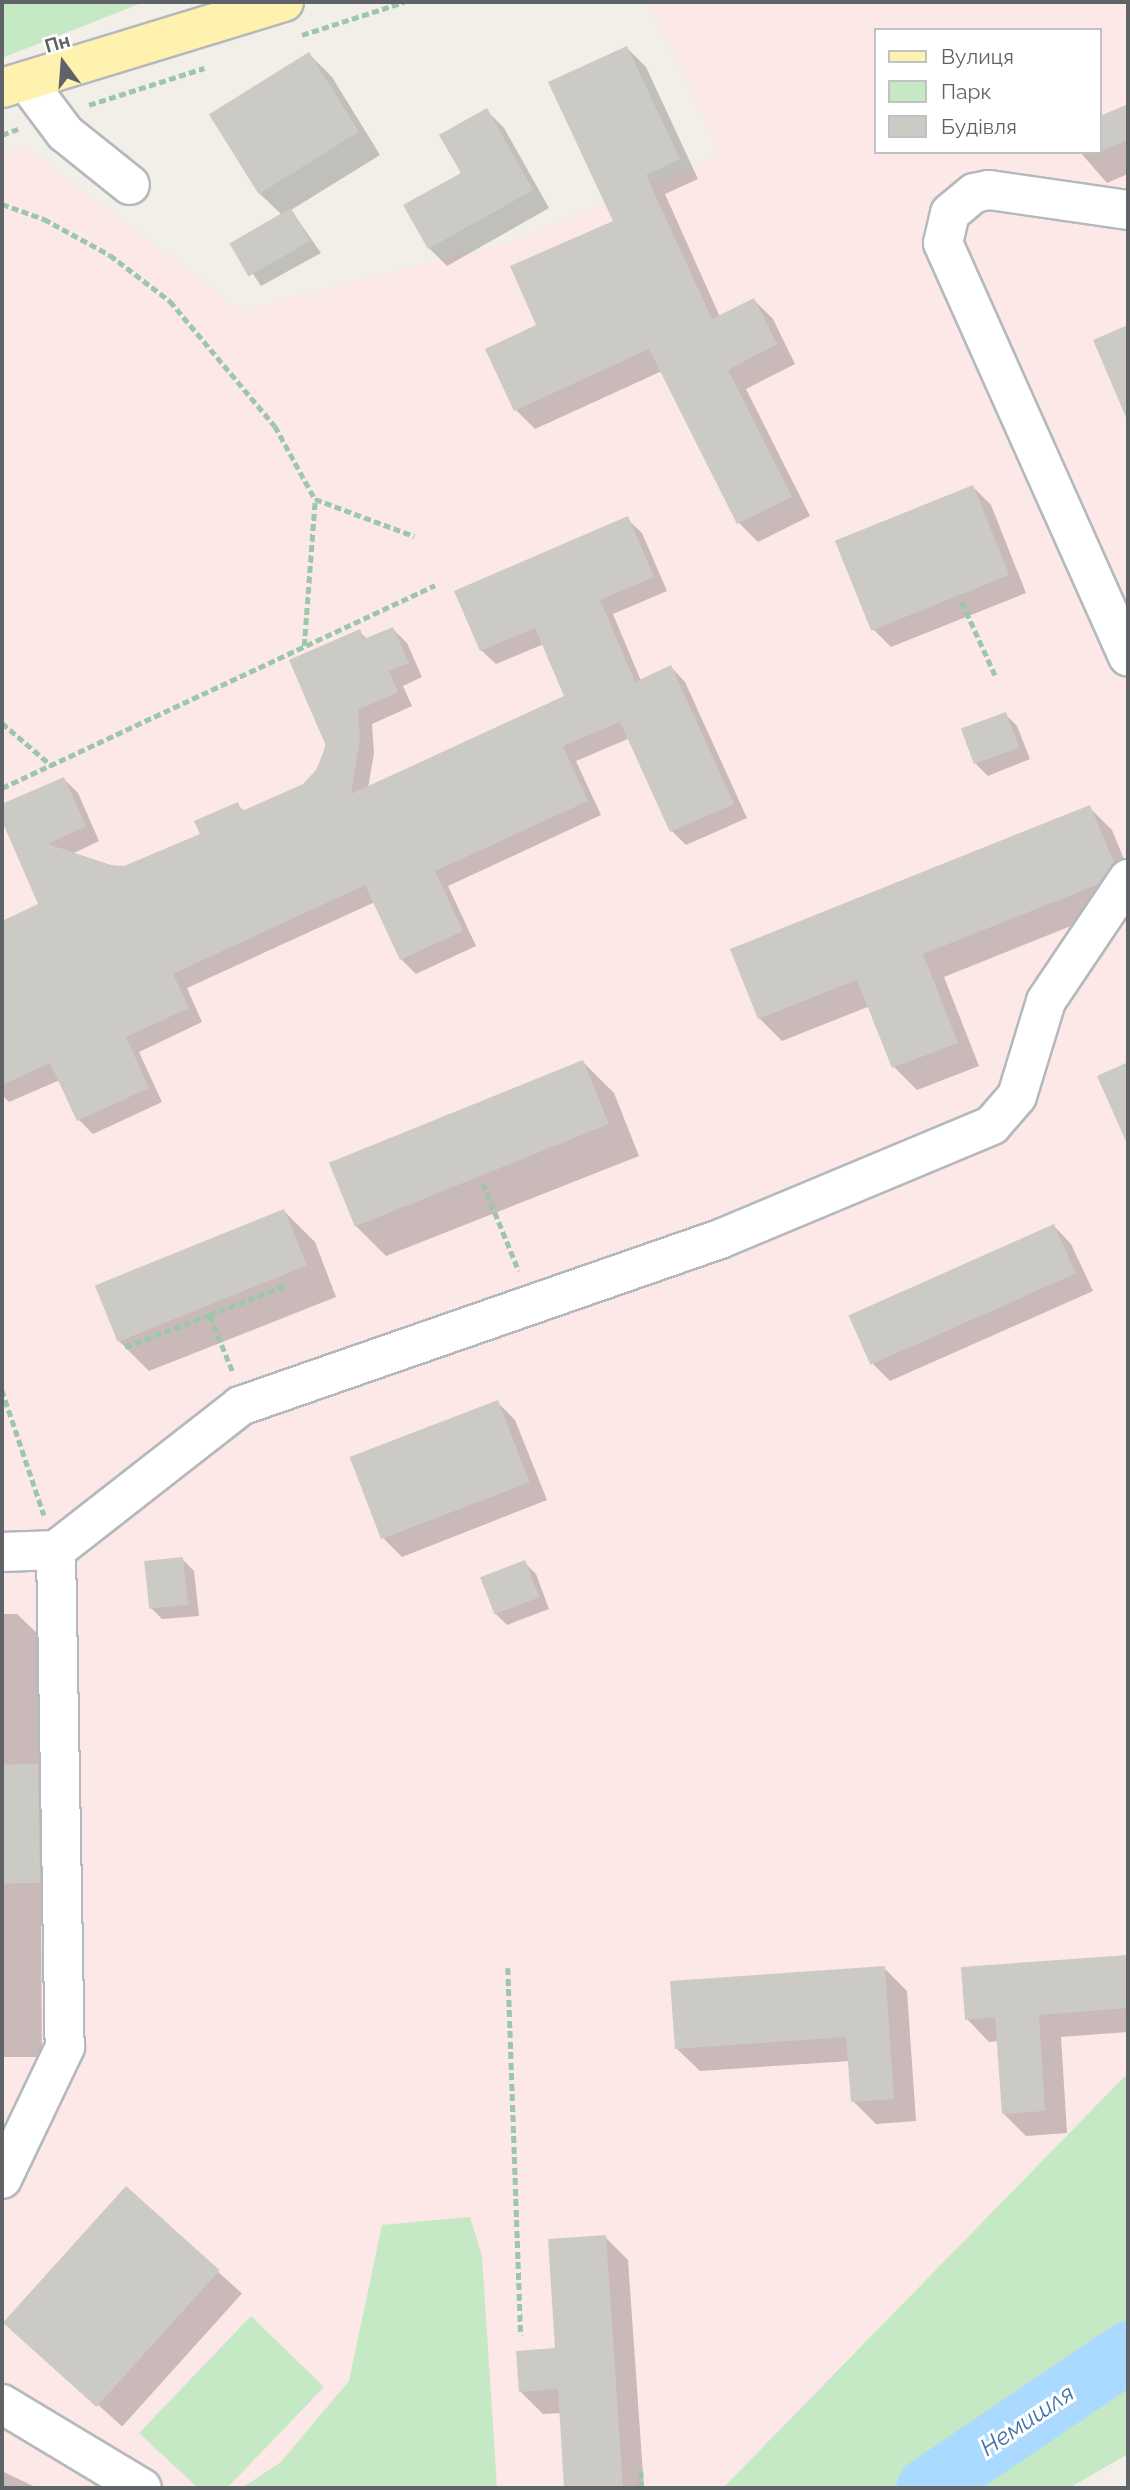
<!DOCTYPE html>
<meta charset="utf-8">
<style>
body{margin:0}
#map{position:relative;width:1130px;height:2490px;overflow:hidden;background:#f1efe8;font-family:Raleway,sans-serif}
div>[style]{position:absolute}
.medical>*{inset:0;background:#fce8e6}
.green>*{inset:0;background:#c5e8c5}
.shadow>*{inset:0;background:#0003;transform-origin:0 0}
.river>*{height:61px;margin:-30.5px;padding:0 30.5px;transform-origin:30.5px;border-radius:30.5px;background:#aadaff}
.building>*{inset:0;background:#cccac5;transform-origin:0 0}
.path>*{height:4.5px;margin-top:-2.25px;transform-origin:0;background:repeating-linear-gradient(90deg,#9cc7a9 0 7px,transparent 0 10.5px)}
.roads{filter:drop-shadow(2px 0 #b5b8bc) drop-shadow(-2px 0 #b5b8bc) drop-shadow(0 2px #b5b8bc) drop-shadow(0 -2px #b5b8bc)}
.minor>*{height:38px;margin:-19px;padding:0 19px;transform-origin:19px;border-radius:19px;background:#fff}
.major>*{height:38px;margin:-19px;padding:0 19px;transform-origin:19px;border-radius:19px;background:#fff2af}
span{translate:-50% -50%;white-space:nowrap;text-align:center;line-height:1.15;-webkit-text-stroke:6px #fff;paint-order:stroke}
.water-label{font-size:24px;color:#4174aa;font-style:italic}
.frame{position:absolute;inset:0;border:4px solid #5f6368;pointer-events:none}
.legend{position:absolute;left:874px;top:28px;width:228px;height:126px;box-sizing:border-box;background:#fff;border:2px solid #bfc1c3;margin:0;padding:9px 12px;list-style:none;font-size:21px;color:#5f6368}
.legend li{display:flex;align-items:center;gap:14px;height:35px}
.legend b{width:35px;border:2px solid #bfc1c3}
.north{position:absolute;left:28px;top:28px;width:70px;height:70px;-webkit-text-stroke:5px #fff;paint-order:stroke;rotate:344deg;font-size:19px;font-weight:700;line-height:28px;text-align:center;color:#5f6368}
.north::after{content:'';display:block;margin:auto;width:24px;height:32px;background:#5f6368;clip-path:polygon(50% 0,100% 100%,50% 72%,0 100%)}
</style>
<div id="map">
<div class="medical">
<i style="clip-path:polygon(evenodd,647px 2px,1128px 2px,1128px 2073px,723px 2488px,2px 2488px,2px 155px,25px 147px,242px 311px,512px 242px,722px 154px,647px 2px,876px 30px,1100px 30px,1100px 152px,876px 152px,876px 30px)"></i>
</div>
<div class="green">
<i style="clip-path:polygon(2px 2px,144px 2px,2px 58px)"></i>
<i style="clip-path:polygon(1128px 2073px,1128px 2454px,1069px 2488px,723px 2488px)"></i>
<i style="clip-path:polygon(470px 2217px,482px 2256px,497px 2488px,242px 2488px,281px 2462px,349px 2381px,382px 2225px)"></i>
<i style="clip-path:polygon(251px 2316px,324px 2387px,227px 2488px,198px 2488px,139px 2433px)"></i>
</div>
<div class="shadow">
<i style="clip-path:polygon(627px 48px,646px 67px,698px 179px,665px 194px,720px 317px,754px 300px,773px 319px,795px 364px,746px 389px,810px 516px,758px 542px,739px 523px,662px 371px,535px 429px,516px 410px,538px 326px,615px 222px)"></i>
<i style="clip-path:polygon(309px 54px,332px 77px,380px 155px,291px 210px,321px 253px,261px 286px,232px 243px,282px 215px,259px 193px)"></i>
<i style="clip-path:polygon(1128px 106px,1128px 174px,1107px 183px,1080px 152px,1100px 152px,1100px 118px)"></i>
<i style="clip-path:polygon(486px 110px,504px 128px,549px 208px,447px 266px,429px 248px)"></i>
<i style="clip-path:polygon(973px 487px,991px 505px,1026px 593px,891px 647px,873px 629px)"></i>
<i style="clip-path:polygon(627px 519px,642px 533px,667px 591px,613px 614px,641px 681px,671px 667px,685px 682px,747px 818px,686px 845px,672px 831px,630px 738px,576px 761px,601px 815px,448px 886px,476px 946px,416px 974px,401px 959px,375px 902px,187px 988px,202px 1022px,139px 1052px,162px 1102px,93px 1134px,79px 1120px,60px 1080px,9px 1102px,2px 1095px,2px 959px,7px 957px,2px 945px,2px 923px,40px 905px,2px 816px,2px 806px,64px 779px,78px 793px,99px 841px,72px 854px,111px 867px,125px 868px,202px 835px,237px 804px,244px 811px,304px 785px,318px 771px,359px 631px,368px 640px,393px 629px,407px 643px,422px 677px,403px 686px,412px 706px,372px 724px,374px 753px,368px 788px,567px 697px,544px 644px,496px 664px,481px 650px)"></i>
<i style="clip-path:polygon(1005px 714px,1017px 726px,1030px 759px,988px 776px,976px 764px)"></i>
<i style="clip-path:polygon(1089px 807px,1112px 830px,1128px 869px,1121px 906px,944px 977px,979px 1066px,917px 1090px,894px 1067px,870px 1006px,782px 1041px,759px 1018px)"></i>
<i style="clip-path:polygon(583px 1062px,614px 1093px,639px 1156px,386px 1256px,355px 1225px)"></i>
<i style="clip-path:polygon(284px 1211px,315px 1242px,336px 1297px,149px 1371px,118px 1340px)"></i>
<i style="clip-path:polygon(1054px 1226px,1071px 1244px,1093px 1291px,890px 1381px,873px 1364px)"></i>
<i style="clip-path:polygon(497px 1402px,515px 1420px,547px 1500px,402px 1557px,384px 1539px)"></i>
<i style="clip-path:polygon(182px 1559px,194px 1571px,199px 1616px,162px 1619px,150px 1607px)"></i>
<i style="clip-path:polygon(524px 1562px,536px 1574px,549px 1609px,507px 1625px,495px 1613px)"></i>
<i style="clip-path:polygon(2px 1614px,17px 1614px,40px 1636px,62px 1906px,41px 1906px,42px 2057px,2px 2057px)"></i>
<i style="clip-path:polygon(1128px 1957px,1128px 2032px,1061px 2037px,1067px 2133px,1026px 2136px,1003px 2113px,998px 2041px,989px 2042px,967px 2019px,963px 1968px)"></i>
<i style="clip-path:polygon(884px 1968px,907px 1991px,916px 2121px,876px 2124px,853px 2101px,850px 2061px,700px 2071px,677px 2049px)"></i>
<i style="left:126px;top:2189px;width:156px;height:179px;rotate:42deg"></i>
<i style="clip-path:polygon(605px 2237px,628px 2260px,644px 2488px,566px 2488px,561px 2413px,543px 2414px,520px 2391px,557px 2349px)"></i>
<i style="clip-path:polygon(2px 2471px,37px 2488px,2px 2488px)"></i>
</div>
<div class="river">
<i style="left:926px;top:2488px;width:244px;rotate:-34.1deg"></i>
</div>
<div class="building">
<i style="clip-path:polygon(627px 46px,680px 159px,646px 175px,712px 319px,754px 298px,777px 344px,728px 370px,792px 497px,737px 524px,649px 349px,514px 411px,485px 349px,536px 325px,510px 266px,613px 221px,548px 82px)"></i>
<i style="left:309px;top:52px;width:94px;height:118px;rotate:58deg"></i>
<i style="clip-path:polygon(1128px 104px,1128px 140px,1100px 152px,1100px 116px)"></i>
<i style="clip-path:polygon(487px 108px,533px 190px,428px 249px,403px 205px,461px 173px,439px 135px)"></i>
<i style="left:291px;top:208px;width:38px;height:71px;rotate:60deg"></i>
<i style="clip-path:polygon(1128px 325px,1128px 422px,1093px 340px)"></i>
<i style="left:973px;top:485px;width:97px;height:149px;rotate:68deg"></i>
<i style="clip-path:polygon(628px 516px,654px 577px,600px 600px,635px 682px,671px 665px,734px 804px,670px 832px,620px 722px,563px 746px,588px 801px,435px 871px,463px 931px,400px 960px,365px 885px,173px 974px,189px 1008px,126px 1037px,149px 1088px,77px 1121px,50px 1063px,2px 1085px,2px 921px,38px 904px,2px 821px,2px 804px,64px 777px,86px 826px,48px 844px,111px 865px,124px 866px,200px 834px,194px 821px,238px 802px,242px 811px,303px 784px,316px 770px,326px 746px,289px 660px,360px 629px,364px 639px,393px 627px,409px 663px,389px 671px,398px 692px,358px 710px,360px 737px,351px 794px,564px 696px,535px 628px,480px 651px,454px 591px)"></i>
<i style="left:1006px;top:712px;width:38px;height:48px;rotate:70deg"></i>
<i style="clip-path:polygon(1090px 805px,1114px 863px,1099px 884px,923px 954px,958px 1043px,892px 1068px,857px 980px,758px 1019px,730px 949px)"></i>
<i style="left:583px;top:1060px;width:69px;height:274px;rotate:68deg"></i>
<i style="clip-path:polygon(1128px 1062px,1128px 1146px,1097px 1076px)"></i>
<i style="left:284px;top:1209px;width:61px;height:204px;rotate:68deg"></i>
<i style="left:1054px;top:1224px;width:54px;height:225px;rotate:66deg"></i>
<i style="left:498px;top:1400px;width:88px;height:159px;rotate:69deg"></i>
<i style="left:183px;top:1557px;width:48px;height:39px;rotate:84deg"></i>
<i style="left:525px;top:1560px;width:40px;height:48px;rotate:69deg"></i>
<i style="left:38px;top:1764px;width:119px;height:36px;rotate:89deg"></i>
<i style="clip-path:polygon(1128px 1955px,1128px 2008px,1039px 2015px,1045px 2111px,1002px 2114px,995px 2017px,965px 2020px,961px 1967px)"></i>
<i style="clip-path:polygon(885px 1966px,894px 2099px,851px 2102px,846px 2037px,675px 2049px,670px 1981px)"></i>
<i style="left:126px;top:2186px;width:126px;height:184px;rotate:42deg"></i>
<i style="clip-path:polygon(606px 2235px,623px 2488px,564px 2488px,558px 2389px,519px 2392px,516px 2351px,555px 2348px,548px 2239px)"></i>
</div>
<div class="path">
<i style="left:302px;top:35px;width:107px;rotate:-17.9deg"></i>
<i style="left:89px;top:105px;width:121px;rotate:-17.8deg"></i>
<i style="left:2px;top:135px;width:17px;rotate:-21deg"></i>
<i style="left:2px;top:204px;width:45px;rotate:19.7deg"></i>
<i style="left:44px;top:219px;width:75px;rotate:28.6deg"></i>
<i style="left:110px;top:255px;width:76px;rotate:37.5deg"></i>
<i style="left:170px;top:301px;width:163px;rotate:50deg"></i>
<i style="left:275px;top:426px;width:83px;rotate:61.3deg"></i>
<i style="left:315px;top:499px;width:106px;rotate:20.5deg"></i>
<i style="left:962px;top:602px;width:82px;rotate:65.6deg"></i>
<i style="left:304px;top:646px;width:147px;rotate:-85.7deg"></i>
<i style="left:2px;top:723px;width:65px;rotate:40.6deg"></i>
<i style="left:2px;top:788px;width:478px;rotate:-25.1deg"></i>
<i style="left:483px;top:1183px;width:95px;rotate:67.8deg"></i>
<i style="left:125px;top:1347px;width:90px;rotate:-20.9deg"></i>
<i style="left:232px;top:1371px;width:61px;rotate:-112.3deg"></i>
<i style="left:209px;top:1315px;width:84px;rotate:-21deg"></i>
<i style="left:2px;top:1390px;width:132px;rotate:71.4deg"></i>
<i style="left:508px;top:1968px;width:368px;rotate:88deg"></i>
<i style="left:641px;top:2471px;width:17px;rotate:87deg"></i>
</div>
<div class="roads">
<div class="minor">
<i style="left:26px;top:81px;width:65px;rotate:53.1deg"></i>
<i style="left:65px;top:133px;width:83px;rotate:38.7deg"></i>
<i style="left:1128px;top:210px;width:140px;rotate:-171.8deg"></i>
<i style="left:989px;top:190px;width:15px;rotate:169deg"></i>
<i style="left:974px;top:193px;width:31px;rotate:140deg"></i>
<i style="left:950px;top:213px;width:31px;rotate:103deg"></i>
<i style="left:943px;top:243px;width:453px;rotate:65.9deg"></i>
<i style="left:56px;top:1550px;width:234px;rotate:-38deg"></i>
<i style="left:240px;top:1406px;width:508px;rotate:-19.18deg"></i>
<i style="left:720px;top:1239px;width:295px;rotate:-22.7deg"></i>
<i style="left:992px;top:1125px;width:38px;rotate:-49deg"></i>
<i style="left:1017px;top:1096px;width:99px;rotate:-73deg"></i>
<i style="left:1046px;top:1001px;width:147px;rotate:-56.1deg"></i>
<i style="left:2px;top:1552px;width:54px;rotate:-2.1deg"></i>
<i style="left:56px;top:1550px;width:497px;rotate:89deg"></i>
<i style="left:65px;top:2047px;width:146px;rotate:115.5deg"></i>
<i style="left:2px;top:2404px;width:163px;rotate:31deg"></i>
</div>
<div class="major">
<i style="left:2px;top:88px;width:295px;rotate:-17deg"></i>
</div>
</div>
<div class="water-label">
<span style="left:1027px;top:2420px;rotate:-34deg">Немишля</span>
</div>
<div class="frame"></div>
<ul class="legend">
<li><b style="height:9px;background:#fff2af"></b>Вулиця</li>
<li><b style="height:19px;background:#c5e8c5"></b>Парк</li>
<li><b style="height:19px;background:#cccac5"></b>Будівля</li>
</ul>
<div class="north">Пн</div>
</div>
